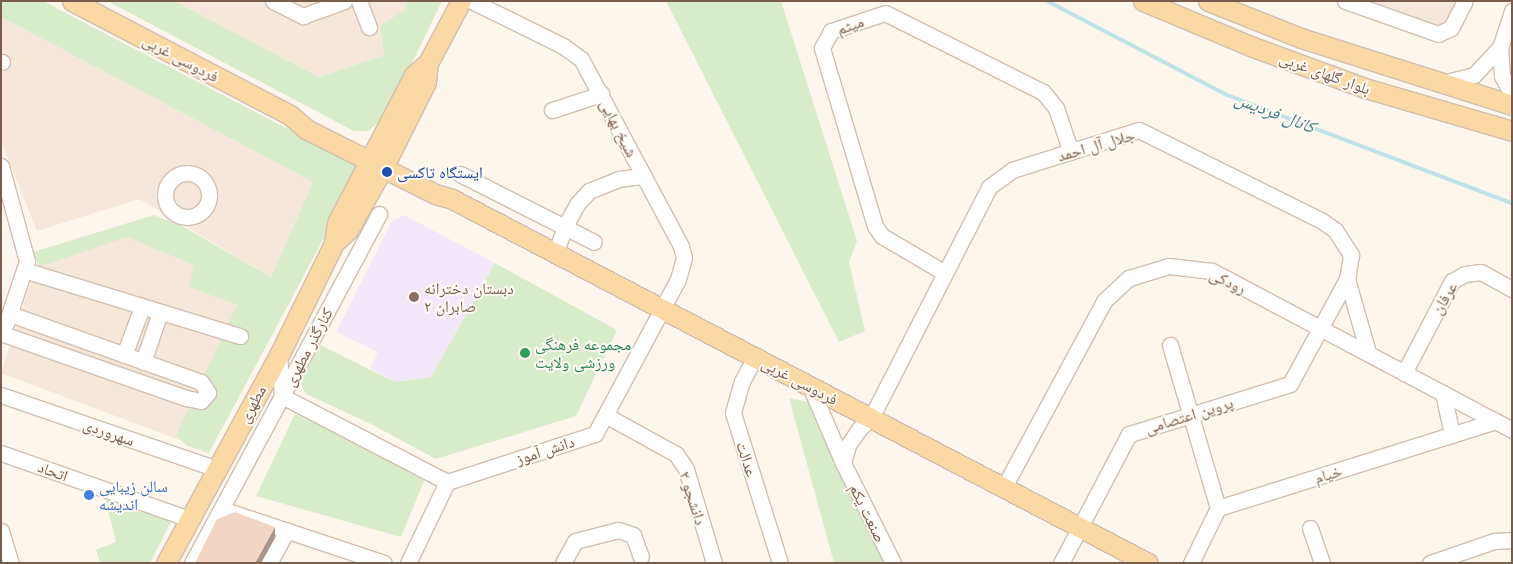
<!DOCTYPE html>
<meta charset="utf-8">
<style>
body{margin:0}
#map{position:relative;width:1513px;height:564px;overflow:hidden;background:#fdf6ec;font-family:Inter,"Noto Naskh Arabic",sans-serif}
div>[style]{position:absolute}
.residential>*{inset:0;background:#f5e8da}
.education>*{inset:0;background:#f3e8fa}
.green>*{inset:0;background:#d8ecc9}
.stream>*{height:4px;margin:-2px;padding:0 2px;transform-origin:2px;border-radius:2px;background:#bfe3e8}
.roads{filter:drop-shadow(1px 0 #d1beb0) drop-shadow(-1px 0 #d1beb0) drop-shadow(0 1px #d1beb0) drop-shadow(0 -1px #d1beb0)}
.minor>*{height:15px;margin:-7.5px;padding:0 7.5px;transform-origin:7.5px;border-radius:7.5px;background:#fff}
.minor>.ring{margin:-7.5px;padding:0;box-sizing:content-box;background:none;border:15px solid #fff;border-radius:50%}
.major>*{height:19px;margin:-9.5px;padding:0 9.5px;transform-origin:9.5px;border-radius:9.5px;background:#fbd9a5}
.shaded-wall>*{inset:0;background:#aa9588}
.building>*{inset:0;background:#f3d5c3}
.dots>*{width:14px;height:14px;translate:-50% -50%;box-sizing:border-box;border:2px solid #fffaf3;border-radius:50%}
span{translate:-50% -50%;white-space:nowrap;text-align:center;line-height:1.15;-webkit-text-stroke:4px #fffaf3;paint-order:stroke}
.street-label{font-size:16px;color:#7a5c4d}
.transit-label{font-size:16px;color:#164399}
.left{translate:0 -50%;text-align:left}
.education-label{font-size:16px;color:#785e54}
.leisure-label{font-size:16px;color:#27864d}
.shop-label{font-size:16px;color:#366cbe}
.water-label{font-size:18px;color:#437c86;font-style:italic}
.frame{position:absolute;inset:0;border:2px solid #7a5c4d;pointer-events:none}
</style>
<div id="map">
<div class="residential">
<i style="clip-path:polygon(174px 1px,405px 1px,406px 9px,380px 26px,384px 55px,319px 77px)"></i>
<i style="clip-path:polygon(1331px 1px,1469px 1px,1458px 33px,1444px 41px)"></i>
<i style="clip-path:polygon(1px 17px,313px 182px,271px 277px,139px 199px,37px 231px,1px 141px)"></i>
<i style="clip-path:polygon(124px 231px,260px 288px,185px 442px,1px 373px,38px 259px)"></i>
</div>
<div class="education">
<i style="clip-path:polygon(404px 215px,495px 263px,431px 377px,395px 382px,370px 368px,378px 352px,336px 332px,392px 221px)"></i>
</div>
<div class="green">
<i style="clip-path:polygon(1px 1px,43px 1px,355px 164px,356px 178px,209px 453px,187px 446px,176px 435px,237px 305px,189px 287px,194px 265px,127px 237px,41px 266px,30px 253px,154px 215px,184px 227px,271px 277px,313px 182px,1px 17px)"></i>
<i style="clip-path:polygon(107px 1px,174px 1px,319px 77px,384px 55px,380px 26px,406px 9px,405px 1px,442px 1px,396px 96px,378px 123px,368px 131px,354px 131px)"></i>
<i style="clip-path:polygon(666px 1px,781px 1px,857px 241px,849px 262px,865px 331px,839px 342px)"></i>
<i style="clip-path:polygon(495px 263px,617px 330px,576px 416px,436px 459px,371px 424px,306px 394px,300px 382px,320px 345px,395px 382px,431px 377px)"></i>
<i style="clip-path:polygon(789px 398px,815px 403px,894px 563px,834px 563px)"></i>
<i style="clip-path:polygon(295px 414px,426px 476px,401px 537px,256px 496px)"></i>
<i style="clip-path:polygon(103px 490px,172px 520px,150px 563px,100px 563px,96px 550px,116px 542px)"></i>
</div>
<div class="stream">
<i style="left:1047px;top:1px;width:203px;rotate:27.6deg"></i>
<i style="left:1227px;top:95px;width:305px;rotate:20.8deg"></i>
</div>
<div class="roads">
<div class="minor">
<i style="left:273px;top:1px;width:34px;rotate:27deg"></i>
<i style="left:303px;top:16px;width:44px;rotate:-20.1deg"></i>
<i style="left:359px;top:1px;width:28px;rotate:69deg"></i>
<i style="left:1345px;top:1px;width:99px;rotate:19.5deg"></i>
<i style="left:1438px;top:34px;width:14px;rotate:-25deg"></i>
<i style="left:1451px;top:28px;width:30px;rotate:-63deg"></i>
<i style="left:1512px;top:11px;width:38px;rotate:108deg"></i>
<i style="left:1500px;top:47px;width:29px;rotate:86deg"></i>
<i style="left:1502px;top:76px;width:21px;rotate:62deg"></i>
<i style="left:1px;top:62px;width:1px"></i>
<i style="left:1442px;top:83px;width:33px;rotate:-14deg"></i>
<i style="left:1474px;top:75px;width:38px;rotate:-47deg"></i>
<i style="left:552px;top:110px;width:52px;rotate:-18.1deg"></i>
<i style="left:1px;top:166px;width:98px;rotate:74.7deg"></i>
<i style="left:27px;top:261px;width:66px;rotate:108.4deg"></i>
<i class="ring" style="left:165px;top:173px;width:29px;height:29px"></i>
<i style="left:460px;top:174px;width:150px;rotate:26.9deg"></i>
<i style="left:379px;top:214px;width:206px;rotate:118.1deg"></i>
<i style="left:282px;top:396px;width:186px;rotate:27.5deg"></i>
<i style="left:555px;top:254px;width:30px;rotate:-70deg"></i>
<i style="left:565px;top:226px;width:25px;rotate:-61deg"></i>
<i style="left:577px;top:204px;width:18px;rotate:-47deg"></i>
<i style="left:589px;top:191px;width:31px;rotate:-22deg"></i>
<i style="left:618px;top:179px;width:26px;rotate:-7deg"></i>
<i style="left:24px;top:270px;width:226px;rotate:17deg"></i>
<i style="left:945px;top:273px;width:73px;rotate:-149.6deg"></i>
<i style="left:882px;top:236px;width:12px;rotate:-125deg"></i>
<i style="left:875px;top:226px;width:186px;rotate:-106.6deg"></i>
<i style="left:822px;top:48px;width:19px;rotate:-62deg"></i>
<i style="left:831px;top:31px;width:57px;rotate:-18.4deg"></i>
<i style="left:885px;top:13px;width:177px;rotate:26.6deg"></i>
<i style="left:1043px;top:92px;width:21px;rotate:51deg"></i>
<i style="left:1056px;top:108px;width:46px;rotate:71.2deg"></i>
<i style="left:1347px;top:279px;width:76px;rotate:74deg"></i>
<i style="left:3px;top:334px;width:194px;rotate:19.3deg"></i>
<i style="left:186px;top:398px;width:15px;rotate:11deg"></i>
<i style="left:201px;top:401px;width:11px;rotate:-49deg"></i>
<i style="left:208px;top:393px;width:13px;rotate:-122deg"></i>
<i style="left:201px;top:382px;width:203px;rotate:-160.4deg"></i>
<i style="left:1170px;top:345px;width:170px;rotate:73.6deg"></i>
<i style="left:124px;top:355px;width:51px;rotate:-69.4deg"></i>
<i style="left:755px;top:357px;width:27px;rotate:118deg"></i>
<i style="left:742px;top:381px;width:33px;rotate:106deg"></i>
<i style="left:733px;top:413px;width:157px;rotate:72.6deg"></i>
<i style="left:143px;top:362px;width:53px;rotate:-71.2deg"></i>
<i style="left:1404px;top:373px;width:104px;rotate:-62.4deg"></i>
<i style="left:1452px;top:281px;width:15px;rotate:-28deg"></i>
<i style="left:1465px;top:274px;width:16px;rotate:-7deg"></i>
<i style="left:1481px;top:272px;width:35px;rotate:29deg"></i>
<i style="left:810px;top:386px;width:84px;rotate:66.8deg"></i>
<i style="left:843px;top:463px;width:112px;rotate:63.4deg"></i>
<i style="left:1443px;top:393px;width:43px;rotate:77.9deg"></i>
<i style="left:1px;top:395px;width:228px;rotate:18.9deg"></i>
<i style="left:605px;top:415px;width:81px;rotate:28.8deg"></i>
<i style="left:676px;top:454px;width:18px;rotate:56deg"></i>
<i style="left:686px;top:469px;width:98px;rotate:73.4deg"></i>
<i style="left:1px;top:453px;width:199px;rotate:19.3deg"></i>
<i style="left:843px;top:463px;width:19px;rotate:-74deg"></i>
<i style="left:848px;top:445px;width:21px;rotate:-55deg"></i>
<i style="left:860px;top:428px;width:15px;rotate:-42deg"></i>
<i style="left:871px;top:418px;width:259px;rotate:-62.9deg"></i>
<i style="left:989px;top:187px;width:29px;rotate:-36deg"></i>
<i style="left:1012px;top:170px;width:133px;rotate:-17.5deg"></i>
<i style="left:1139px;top:130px;width:204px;rotate:26.4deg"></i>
<i style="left:1322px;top:221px;width:16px;rotate:35deg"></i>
<i style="left:1335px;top:230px;width:30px;rotate:57deg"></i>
<i style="left:1351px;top:255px;width:24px;rotate:99deg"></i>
<i style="left:1347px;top:279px;width:119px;rotate:118.5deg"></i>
<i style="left:1290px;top:384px;width:169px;rotate:162.7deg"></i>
<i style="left:1129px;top:434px;width:146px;rotate:117.8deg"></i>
<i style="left:1004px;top:487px;width:211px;rotate:-61.7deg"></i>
<i style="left:1104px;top:301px;width:34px;rotate:-43deg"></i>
<i style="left:1129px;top:278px;width:42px;rotate:-16.7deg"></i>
<i style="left:1169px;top:266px;width:43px;rotate:6.6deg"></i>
<i style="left:1212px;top:271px;width:340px;rotate:27.9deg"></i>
<i style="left:231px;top:512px;width:161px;rotate:18.4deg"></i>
<i style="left:1310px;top:528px;width:37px;rotate:71deg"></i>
<i style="left:1px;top:531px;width:34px;rotate:73deg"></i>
<i style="left:192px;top:563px;width:190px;rotate:-61.7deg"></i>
<i style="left:282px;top:396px;width:41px;rotate:-94.2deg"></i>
<i style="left:269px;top:563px;width:37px;rotate:-61deg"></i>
<i style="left:408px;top:563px;width:90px;rotate:-64.3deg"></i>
<i style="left:447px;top:482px;width:156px;rotate:-18deg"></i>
<i style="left:595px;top:434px;width:176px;rotate:-61.8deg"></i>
<i style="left:678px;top:279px;width:22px;rotate:-74deg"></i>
<i style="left:684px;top:258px;width:12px;rotate:-104deg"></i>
<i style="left:681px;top:246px;width:212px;rotate:-118.1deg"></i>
<i style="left:581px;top:59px;width:22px;rotate:-144deg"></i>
<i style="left:563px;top:46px;width:102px;rotate:-153.7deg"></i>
<i style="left:563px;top:563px;width:25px;rotate:-61deg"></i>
<i style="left:575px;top:541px;width:44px;rotate:-14.3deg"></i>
<i style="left:618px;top:530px;width:16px;rotate:18deg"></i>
<i style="left:633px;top:535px;width:23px;rotate:70deg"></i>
<i style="left:1191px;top:563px;width:61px;rotate:-63.9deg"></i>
<i style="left:1218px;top:508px;width:291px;rotate:-17.4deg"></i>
<i style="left:1430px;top:563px;width:68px;rotate:-19deg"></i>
<i style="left:1494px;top:541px;width:18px;rotate:-3deg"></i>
</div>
<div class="major">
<i style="left:72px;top:1px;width:246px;rotate:27.6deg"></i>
<i style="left:290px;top:115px;width:21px;rotate:41deg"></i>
<i style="left:306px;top:129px;width:144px;rotate:26.7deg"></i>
<i style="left:435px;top:194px;width:18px;rotate:16deg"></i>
<i style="left:452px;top:199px;width:785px;rotate:27.61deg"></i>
<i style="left:1143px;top:1px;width:119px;rotate:22.7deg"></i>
<i style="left:1253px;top:47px;width:119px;rotate:20.1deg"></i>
<i style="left:1365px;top:88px;width:153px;rotate:16.3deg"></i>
<i style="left:1208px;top:1px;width:100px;rotate:21.7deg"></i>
<i style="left:1301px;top:38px;width:221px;rotate:17.6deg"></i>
<i style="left:334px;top:243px;width:19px;rotate:-43deg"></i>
<i style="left:348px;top:230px;width:71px;rotate:-60.6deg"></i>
<i style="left:383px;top:168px;width:96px;rotate:-63.4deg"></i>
<i style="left:426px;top:82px;width:19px;rotate:-84deg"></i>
<i style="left:428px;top:63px;width:70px;rotate:-62deg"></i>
<i style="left:166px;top:563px;width:237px;rotate:-61.5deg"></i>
<i style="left:279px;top:355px;width:125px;rotate:-63.8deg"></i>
<i style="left:334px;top:243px;width:20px;rotate:-81deg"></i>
<i style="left:337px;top:223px;width:167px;rotate:-62.5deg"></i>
<i style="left:414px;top:75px;width:18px;rotate:-41deg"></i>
</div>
</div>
<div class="shaded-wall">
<i style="clip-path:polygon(275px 527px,275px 538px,261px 563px,255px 563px)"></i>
</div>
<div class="building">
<i style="clip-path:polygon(235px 512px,275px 527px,255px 563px,195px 563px,217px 519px)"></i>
</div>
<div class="dots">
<i style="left:387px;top:172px;background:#1a4fb4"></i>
<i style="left:414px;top:297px;background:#8d6e63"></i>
<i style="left:525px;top:353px;background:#2e9e5b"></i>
<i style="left:89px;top:495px;background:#3f7fe0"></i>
</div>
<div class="street-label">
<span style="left:850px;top:25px;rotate:-20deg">میثم</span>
<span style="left:181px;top:58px;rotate:28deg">فردوسی غربی</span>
<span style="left:1325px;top:73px;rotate:20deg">بلوار گلهای غربی</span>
<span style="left:619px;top:128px;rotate:63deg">شیخ بهایی</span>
<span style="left:1096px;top:145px;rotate:-16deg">جلال آل احمد</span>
<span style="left:1228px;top:281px;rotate:25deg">رودکی</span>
<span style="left:1444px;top:298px;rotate:-59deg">عرفان</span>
<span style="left:308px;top:347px;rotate:-62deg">کنارگذر مطهری</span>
<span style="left:800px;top:381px;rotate:28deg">فردوسی غربی</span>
<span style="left:252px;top:404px;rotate:-61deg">مطهری</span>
<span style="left:1189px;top:415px;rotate:-17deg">پروین اعتصامی</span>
<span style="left:109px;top:432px;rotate:19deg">سهروردی</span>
<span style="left:545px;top:450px;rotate:-18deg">دانش آموز</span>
<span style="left:747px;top:459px;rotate:72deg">عدالت</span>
<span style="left:53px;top:471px;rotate:20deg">اتحاد</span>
<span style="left:1328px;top:474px;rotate:-17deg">خیام</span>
<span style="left:693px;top:498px;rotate:72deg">دانشجو ۲</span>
<span style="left:868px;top:513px;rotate:64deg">صنعت یکم</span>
</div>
<div class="transit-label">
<span class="left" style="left:397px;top:172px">ایستگاه تاکسی</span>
</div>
<div class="education-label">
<span class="left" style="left:424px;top:297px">دبستان دخترانه<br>صابران ۲</span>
</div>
<div class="leisure-label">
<span class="left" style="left:535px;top:353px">مجموعه فرهنگی<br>ورزشی ولایت</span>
</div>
<div class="shop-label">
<span class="left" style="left:99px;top:495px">سالن زیبایی<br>اندیشه</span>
</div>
<div class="water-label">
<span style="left:1275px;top:113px;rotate:21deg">کانال فردیس</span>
</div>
<div class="frame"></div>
</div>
